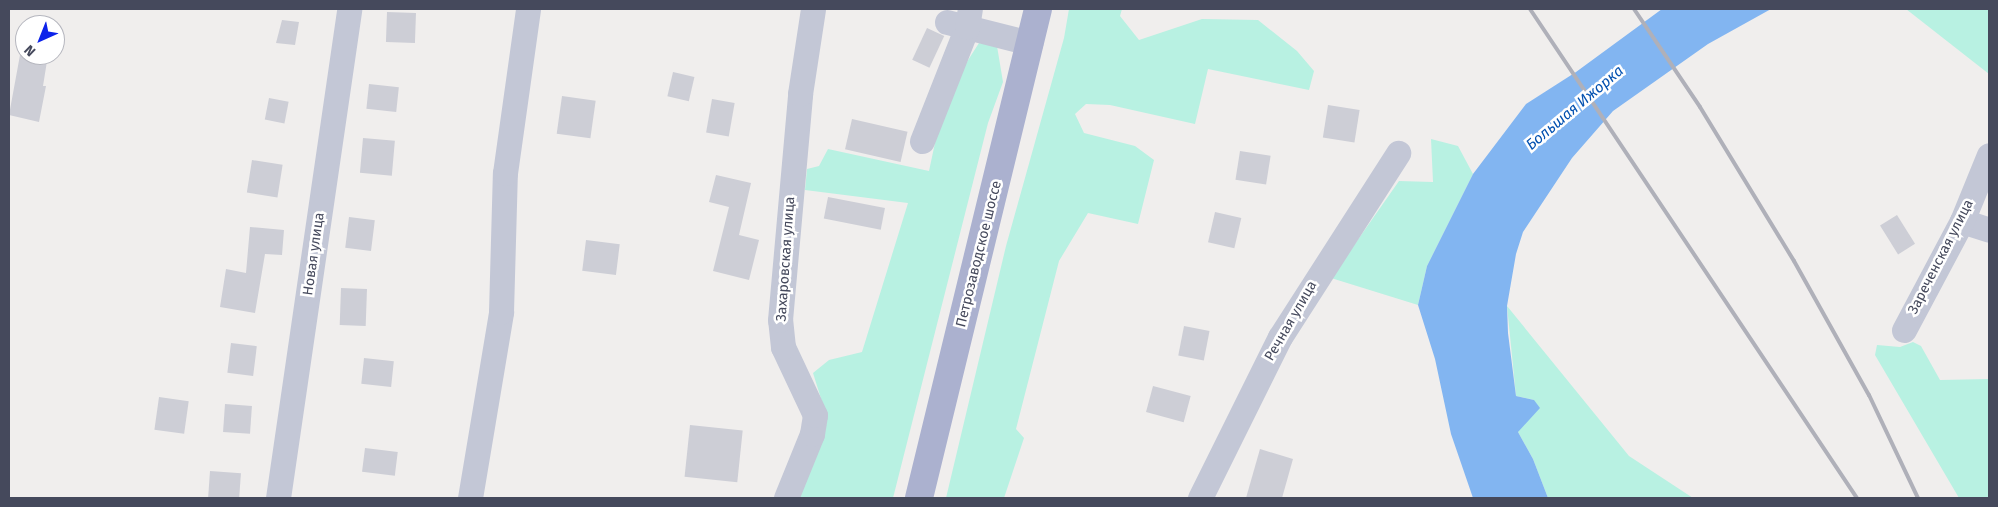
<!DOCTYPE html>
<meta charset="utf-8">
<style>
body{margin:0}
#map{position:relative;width:1998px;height:507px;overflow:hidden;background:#f0eeed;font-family:"Fira Sans",sans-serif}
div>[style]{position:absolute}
.green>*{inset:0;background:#b8f1e2}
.water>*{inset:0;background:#82b5f1}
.building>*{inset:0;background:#cdced6;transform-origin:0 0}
.minor>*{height:25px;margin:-12.5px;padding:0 12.5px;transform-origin:12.5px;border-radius:12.5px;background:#c3c7d6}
.major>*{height:28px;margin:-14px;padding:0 14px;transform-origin:14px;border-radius:14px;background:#abb1cf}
.rail>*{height:4px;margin:-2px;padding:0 2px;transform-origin:2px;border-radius:2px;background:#afb0b9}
span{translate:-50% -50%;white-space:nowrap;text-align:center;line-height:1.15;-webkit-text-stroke:5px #fff;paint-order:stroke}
.street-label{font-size:14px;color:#45495c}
.water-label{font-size:15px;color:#0351b0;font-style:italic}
.frame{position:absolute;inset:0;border:10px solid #45495c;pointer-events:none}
.north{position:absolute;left:15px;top:15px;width:50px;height:50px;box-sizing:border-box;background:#fff;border:1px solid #b5b6be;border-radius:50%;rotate:224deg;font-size:14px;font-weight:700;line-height:20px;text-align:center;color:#45495c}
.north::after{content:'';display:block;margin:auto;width:18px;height:22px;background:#0d23ea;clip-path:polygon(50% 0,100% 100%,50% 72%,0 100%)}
</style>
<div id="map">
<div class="green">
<i style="clip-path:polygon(1069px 9px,1122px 9px,1120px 16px,1139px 40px,1202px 19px,1258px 20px,1297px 51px,1314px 71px,1309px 90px,1208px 69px,1195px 124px,1110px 105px,1086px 104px,1075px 114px,1084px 133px,1135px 146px,1154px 160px,1138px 224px,1088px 213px,1059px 261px,1016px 429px,1024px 438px,1004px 498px,946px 498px,1006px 246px,1064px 38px)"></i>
<i style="clip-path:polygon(1906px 9px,1989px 9px,1989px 75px,1989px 74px)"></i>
<i style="clip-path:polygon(979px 43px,997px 46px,1003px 82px,988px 123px,893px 498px,796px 498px,823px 405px,813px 373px,829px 360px,862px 352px,908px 203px,805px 190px,807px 169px,819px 166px,828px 149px,929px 171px,945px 96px)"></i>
<i style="clip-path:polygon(1431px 139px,1458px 146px,1473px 174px,1427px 266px,1418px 305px,1331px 278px,1399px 181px,1433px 182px)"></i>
<i style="clip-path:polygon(1507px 306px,1629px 456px,1693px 498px,1548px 498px,1533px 459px,1518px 432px,1534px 400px,1516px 396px)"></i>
<i style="clip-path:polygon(1913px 342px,1921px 346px,1940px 380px,1989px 379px,1989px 498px,1959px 498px,1875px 355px,1877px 345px,1900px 347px)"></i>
</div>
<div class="water">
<i style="clip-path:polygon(1662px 9px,1771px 9px,1708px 44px,1613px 111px,1572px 158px,1523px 232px,1516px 254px,1507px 306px,1508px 333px,1516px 396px,1534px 400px,1540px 408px,1518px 432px,1533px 459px,1548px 498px,1473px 498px,1451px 434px,1435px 359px,1418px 305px,1427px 266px,1473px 174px,1526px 104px,1576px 72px)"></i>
</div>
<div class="building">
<i style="left:387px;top:12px;width:29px;height:30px;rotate:2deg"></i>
<i style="clip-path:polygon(282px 20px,299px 22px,295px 45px,276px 43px)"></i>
<i style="left:927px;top:28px;width:19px;height:35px;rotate:25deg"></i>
<i style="clip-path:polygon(20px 55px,48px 55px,43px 86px,46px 86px,39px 122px,9px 115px)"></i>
<i style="left:673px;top:72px;width:22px;height:25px;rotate:13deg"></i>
<i style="left:369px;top:84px;width:30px;height:25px;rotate:6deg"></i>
<i style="left:562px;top:96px;width:34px;height:38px;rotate:8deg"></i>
<i style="left:269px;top:98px;width:20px;height:22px;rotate:11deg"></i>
<i style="left:712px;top:99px;width:23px;height:34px;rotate:10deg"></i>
<i style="left:1328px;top:105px;width:32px;height:33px;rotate:9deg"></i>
<i style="left:852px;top:119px;width:57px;height:31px;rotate:13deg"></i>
<i style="left:363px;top:138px;width:32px;height:35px;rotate:5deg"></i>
<i style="left:1240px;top:151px;width:31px;height:29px;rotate:9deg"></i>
<i style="left:252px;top:160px;width:31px;height:33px;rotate:9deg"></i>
<i style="clip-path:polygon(716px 175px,751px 183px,739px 235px,759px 240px,749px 280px,713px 271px,729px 207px,709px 202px)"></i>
<i style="left:828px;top:197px;width:58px;height:22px;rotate:11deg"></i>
<i style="left:1215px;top:212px;width:27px;height:31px;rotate:13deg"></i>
<i style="left:1897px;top:215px;width:34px;height:20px;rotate:58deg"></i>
<i style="left:349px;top:217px;width:26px;height:31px;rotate:7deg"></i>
<i style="clip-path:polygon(250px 227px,284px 230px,282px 255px,265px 254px,255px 313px,220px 307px,226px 269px,246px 273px)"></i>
<i style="left:586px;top:240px;width:34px;height:31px;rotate:7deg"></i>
<i style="left:341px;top:288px;width:26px;height:37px;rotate:2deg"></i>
<i style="left:1184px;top:326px;width:26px;height:30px;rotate:11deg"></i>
<i style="left:231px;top:343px;width:26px;height:30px;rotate:7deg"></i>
<i style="left:364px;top:358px;width:30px;height:26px;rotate:6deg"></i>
<i style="left:1153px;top:386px;width:39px;height:27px;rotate:15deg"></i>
<i style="left:159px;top:397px;width:30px;height:33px;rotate:8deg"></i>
<i style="left:225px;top:404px;width:27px;height:28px;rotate:4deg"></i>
<i style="left:690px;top:425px;width:53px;height:52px;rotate:6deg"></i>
<i style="left:365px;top:448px;width:33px;height:24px;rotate:7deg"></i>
<i style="clip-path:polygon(1260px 449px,1293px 459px,1282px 498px,1246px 498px)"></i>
<i style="left:210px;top:471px;width:31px;height:27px;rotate:4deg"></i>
</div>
<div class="minor">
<i style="left:947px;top:22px;width:86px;rotate:14.2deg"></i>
<i style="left:922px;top:141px;width:123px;rotate:-68.5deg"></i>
<i style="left:967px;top:27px;width:18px;rotate:-81deg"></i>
<i style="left:1962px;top:221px;width:28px;rotate:18deg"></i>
<i style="left:1904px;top:330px;width:123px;rotate:-62deg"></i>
<i style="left:1962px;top:221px;width:71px;rotate:-67.8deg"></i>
<i style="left:278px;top:498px;width:494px;rotate:-81.7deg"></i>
<i style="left:470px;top:498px;width:189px;rotate:-80.5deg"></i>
<i style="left:501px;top:312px;width:139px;rotate:-88.4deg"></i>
<i style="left:505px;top:173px;width:166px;rotate:-82deg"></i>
<i style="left:786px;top:498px;width:69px;rotate:-67.9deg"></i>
<i style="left:812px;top:434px;width:19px;rotate:-81deg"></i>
<i style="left:815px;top:415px;width:75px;rotate:-115.2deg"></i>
<i style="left:783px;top:347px;width:27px;rotate:-96deg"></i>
<i style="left:780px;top:320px;width:227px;rotate:-84.9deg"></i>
<i style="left:800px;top:94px;width:86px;rotate:-81.3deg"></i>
<i style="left:1200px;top:498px;width:180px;rotate:-63.6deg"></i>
<i style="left:1280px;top:337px;width:219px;rotate:-57.3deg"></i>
</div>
<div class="major">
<i style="left:919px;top:498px;width:503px;rotate:-76.32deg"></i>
</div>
<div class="rail">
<i style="left:1530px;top:9px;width:588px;rotate:56.23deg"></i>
<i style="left:1634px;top:9px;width:118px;rotate:56deg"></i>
<i style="left:1700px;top:107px;width:180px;rotate:58.6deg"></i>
<i style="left:1794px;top:261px;width:154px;rotate:60.8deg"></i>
<i style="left:1869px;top:395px;width:114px;rotate:64.6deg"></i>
</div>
<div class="street-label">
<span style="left:314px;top:254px;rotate:-82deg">Новая улица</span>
<span style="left:979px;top:254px;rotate:-76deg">Петрозаводское шоссе</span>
<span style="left:1941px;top:257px;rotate:-63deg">Зареченская улица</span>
<span style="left:786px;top:259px;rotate:-86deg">Захаровская улица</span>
<span style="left:1291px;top:321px;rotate:-60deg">Речная улица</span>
</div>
<div class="water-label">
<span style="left:1575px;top:108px;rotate:-40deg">Большая Ижорка</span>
</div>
<div class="frame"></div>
<div class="north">N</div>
</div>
